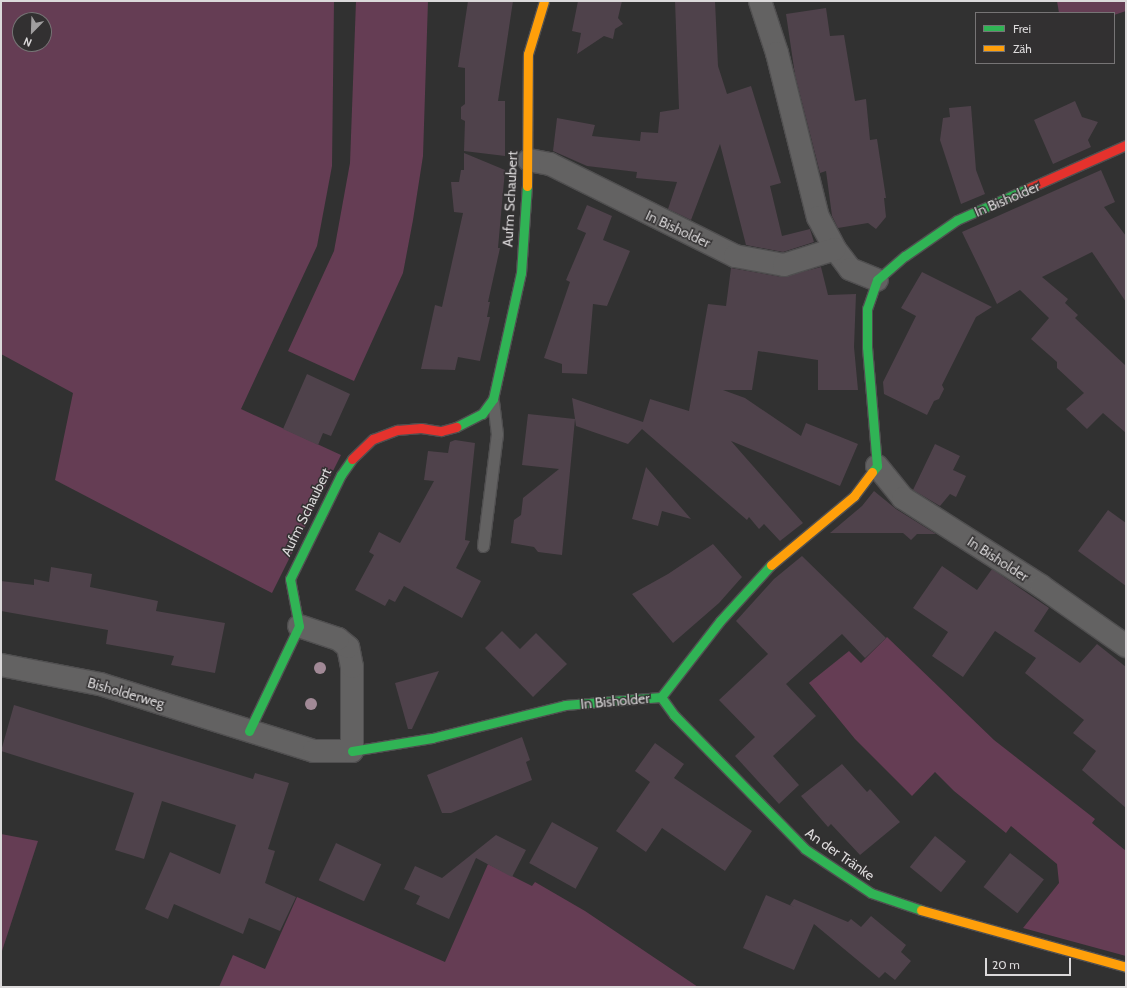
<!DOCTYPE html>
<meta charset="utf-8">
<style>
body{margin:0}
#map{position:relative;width:1127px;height:988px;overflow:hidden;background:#313131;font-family:Cabin,sans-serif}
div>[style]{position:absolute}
.green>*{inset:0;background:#653d54}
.building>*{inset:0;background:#4f424b;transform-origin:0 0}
.roads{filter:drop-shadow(1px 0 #504f50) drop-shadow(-1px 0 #504f50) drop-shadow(0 1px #504f50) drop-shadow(0 -1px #504f50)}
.lane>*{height:11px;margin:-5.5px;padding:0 5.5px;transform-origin:5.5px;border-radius:5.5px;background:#636262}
.street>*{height:22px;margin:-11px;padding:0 11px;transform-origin:11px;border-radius:11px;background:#636262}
.fast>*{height:9px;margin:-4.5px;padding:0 4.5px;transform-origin:4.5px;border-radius:4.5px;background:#30b455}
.slow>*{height:9px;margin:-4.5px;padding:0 4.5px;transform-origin:4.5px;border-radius:4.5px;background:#ff9f0a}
.jam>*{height:9px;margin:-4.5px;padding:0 4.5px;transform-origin:4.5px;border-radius:4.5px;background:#e5322d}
.trees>*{width:12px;height:12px;margin:-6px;border-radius:50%;background:#a18996}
span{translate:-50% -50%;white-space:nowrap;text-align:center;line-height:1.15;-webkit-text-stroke:3px #323031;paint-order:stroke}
.street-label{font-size:14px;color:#dbd9da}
.frame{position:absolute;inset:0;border:2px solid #dbd9da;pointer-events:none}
.legend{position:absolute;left:975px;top:12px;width:140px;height:52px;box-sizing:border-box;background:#323031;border:1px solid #767475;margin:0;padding:5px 7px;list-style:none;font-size:12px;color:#dbd9da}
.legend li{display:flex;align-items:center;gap:8px;height:20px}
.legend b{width:20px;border:1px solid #767475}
.north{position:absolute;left:12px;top:12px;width:40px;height:40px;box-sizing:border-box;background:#323031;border:1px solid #767475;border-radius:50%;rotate:203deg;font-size:11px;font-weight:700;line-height:16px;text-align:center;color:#dbd9da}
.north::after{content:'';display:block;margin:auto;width:14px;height:18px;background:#a09e9f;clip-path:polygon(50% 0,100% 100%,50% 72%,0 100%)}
.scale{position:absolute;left:985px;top:958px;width:86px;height:18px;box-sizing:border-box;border:2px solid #dbd9da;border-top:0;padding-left:5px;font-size:12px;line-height:14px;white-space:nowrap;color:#dbd9da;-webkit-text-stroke:3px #323031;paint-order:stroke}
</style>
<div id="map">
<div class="green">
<i style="clip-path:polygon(evenodd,1px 1px,334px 1px,332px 166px,317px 246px,241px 409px,341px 455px,272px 593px,55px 480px,73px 393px,1px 354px,1px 1px,20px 20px,44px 20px,44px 44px,20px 44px,20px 20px)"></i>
<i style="clip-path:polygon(356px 1px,428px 1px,423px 156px,413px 220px,403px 273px,354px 381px,288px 351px,334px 251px,350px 163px)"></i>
<i style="clip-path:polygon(1057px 1px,1126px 1px,1126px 11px,1114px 15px,1059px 13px)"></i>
<i style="clip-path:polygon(887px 637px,994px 740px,1095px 819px,1092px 823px,1126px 851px,1126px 956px,1023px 928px,1059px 883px,1057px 864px,1011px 826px,1006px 833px,954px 791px,935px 772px,912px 796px,855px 739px,809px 683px,849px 651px,861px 663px)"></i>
<i style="clip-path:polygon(1px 834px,38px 841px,1px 954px)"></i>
<i style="clip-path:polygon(488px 864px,532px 886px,535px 882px,585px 911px,698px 987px,219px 987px,233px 955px,265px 969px,297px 897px,445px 962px)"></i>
</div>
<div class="building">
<i style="clip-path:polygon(468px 1px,513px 1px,498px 101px,505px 101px,505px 156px,464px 151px,465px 121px,461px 119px,461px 107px,465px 104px,465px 68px,458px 67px)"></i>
<i style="clip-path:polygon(578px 1px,622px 1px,618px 18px,623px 24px,615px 29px,613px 39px,604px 36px,577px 54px,581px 33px,572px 31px)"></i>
<i style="clip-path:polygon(675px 1px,715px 1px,718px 66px,727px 94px,751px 86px,781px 183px,770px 186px,782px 236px,810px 229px,814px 242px,783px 252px,746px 245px,720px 144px,691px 220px,668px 209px,677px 182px,636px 178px,637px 172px,587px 166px,553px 151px,557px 118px,595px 125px,592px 136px,640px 141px,641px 132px,658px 133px,660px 112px,679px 109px)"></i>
<i style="clip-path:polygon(826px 8px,830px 36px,844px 35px,855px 101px,866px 99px,870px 140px,877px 139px,886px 198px,884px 198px,886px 217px,876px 229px,868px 223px,838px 228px,832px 216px,826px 171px,820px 173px,795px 75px,786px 14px)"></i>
<i style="clip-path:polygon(1075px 101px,1082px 117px,1098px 122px,1088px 140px,1091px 147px,1053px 164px,1034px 120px)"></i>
<i style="clip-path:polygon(971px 106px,976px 170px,985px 194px,961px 204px,940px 140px,943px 118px,950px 117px,949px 108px)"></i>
<i style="clip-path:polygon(464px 153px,505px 170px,498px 248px,500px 248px,488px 302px,490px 302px,487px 317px,490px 317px,480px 361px,458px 357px,455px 370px,421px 369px,435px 305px,442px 307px,463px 213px,454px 212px,451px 182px,459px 182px,461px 170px,464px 170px)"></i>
<i style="clip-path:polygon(1101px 170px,1115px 202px,1104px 207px,1126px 236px,1126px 302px,1092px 252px,1042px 277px,1068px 299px,1065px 303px,1078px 315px,1075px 318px,1126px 366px,1126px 433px,1103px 413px,1087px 429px,1066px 409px,1084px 393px,1057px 368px,1057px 362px,1031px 339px,1049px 318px,1020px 290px,997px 304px,962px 232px)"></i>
<i style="clip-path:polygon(587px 205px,612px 216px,603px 240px,630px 251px,607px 306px,593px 304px,587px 374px,562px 373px,562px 364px,544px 358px,570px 282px,566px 280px,586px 233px,577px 229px)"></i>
<i style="clip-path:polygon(821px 267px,828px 295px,856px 294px,854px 347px,858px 390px,818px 390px,818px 360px,758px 351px,752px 390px,723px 390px,745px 398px,801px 436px,806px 423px,858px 444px,840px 486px,731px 441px,803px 523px,780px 541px,764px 524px,759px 529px,749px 517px,747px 520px,642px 429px,628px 444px,576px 426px,575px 419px,562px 555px,538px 552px,534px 547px,511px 543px,514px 520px,521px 515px,523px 498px,559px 469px,522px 465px,528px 414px,575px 419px,572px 398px,643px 422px,650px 399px,689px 411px,708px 304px,726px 306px,731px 268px,782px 277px)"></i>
<i style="clip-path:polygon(922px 272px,992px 307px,976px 317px,942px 385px,944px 389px,939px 399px,934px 401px,927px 415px,884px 394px,883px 382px,916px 316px,901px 308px)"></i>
<i style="clip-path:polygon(307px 374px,350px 394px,331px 436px,323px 433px,318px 445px,283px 429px)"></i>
<i style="clip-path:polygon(455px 440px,475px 443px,465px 540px,470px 541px,456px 568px,481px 581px,462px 618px,404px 586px,395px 602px,389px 599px,385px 606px,355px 590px,374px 555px,369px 552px,379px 532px,400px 543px,434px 481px,424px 480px,428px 451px,448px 453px,450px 442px)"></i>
<i style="clip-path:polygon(935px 444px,960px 456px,953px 470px,966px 476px,956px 497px,950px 494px,940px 506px,913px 490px)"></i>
<i style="clip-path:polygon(646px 467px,691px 519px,662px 511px,658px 526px,632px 519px)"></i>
<i style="clip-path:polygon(874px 491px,896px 509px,936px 534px,917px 534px,911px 540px,903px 533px,830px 533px,862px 506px)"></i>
<i style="clip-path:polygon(1108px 510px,1126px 523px,1126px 586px,1078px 551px)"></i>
<i style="clip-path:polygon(713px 544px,742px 577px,719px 603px,673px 643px,632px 594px,668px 574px)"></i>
<i style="clip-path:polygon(802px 556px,886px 638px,865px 658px,842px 634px,786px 684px,816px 716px,773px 756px,799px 785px,779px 804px,735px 756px,755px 737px,719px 700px,768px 654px,736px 621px,774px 579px)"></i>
<i style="clip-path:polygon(942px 566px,977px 590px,992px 569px,1049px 608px,1034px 631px,1080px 663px,1097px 644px,1126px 667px,1126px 808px,1082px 770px,1096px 751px,1073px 733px,1084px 720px,1025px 673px,1036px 658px,995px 631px,963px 677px,932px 656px,948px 632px,913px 608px)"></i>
<i style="clip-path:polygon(51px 567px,92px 574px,90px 587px,158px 601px,156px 611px,225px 623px,215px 673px,171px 665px,174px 656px,106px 644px,108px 630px,1px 611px,1px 581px,34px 585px,34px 579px,49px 582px)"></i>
<i style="clip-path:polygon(502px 631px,520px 649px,536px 633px,567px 664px,533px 697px,485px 648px)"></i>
<i style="clip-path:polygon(439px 671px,412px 729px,408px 729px,395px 683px)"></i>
<i style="clip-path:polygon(14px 705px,253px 779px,255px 773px,289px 783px,268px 849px,275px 851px,265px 883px,296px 897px,280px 931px,249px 918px,243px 934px,174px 904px,168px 919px,145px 909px,170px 852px,220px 874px,236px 825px,162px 801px,144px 859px,115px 850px,134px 793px,1px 751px)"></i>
<i style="clip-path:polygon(522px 737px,530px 760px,526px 762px,532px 780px,451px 813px,442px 813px,427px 775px)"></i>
<i style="clip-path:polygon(655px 743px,684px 764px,674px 778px,752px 831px,725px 871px,662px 828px,646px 852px,616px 831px,650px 782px,635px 771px)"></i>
<i style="clip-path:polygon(842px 764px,867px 792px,870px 789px,900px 822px,860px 855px,831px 824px,828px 827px,801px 796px)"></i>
<i style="left:552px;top:822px;width:53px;height:47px;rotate:29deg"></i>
<i style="clip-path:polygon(496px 835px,526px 850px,512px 877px,476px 858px,449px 919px,416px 904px,420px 896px,404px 889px,415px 866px,442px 878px)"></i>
<i style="left:935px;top:836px;width:40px;height:40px;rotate:39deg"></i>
<i style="left:336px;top:843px;width:50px;height:41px;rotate:25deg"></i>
<i style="left:1010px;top:853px;width:43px;height:43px;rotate:38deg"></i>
<i style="clip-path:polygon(766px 895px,794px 907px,790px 905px,794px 899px,848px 922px,851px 919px,861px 927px,871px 916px,906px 945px,901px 952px,911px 961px,895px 980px,885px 972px,879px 978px,814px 924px,794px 970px,743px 948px)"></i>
</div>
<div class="roads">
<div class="lane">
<i style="left:483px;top:546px;width:113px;rotate:-82.9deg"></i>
<i style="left:497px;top:434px;width:32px;rotate:-97deg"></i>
</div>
<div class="street">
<i style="left:760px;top:1px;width:55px;rotate:71.9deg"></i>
<i style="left:777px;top:53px;width:169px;rotate:76deg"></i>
<i style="left:818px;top:217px;width:36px;rotate:62deg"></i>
<i style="left:835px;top:249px;width:25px;rotate:53deg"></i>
<i style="left:850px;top:269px;width:29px;rotate:22deg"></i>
<i style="left:529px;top:160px;width:21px;rotate:11deg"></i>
<i style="left:550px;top:164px;width:207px;rotate:26.4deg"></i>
<i style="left:735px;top:256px;width:50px;rotate:10.4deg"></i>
<i style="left:784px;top:265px;width:53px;rotate:-17.4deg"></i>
<i style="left:877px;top:466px;width:41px;rotate:50.9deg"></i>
<i style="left:903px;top:498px;width:164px;rotate:32.5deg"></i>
<i style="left:1041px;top:586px;width:104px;rotate:35.2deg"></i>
<i style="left:1px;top:665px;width:101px;rotate:10.9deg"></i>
<i style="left:100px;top:684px;width:224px;rotate:17.4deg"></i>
<i style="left:314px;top:751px;width:38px"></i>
<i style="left:352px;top:751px;width:84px;rotate:-90deg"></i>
<i style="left:352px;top:667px;width:20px;rotate:-101deg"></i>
<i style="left:348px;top:647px;width:13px;rotate:-141deg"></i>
<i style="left:338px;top:639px;width:41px;rotate:-161.6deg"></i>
</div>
<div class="fast">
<i style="left:456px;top:427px;width:29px;rotate:-27deg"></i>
<i style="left:482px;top:414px;width:19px;rotate:-54deg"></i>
<i style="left:493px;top:399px;width:129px;rotate:-77.5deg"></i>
<i style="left:521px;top:273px;width:87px;rotate:-86.1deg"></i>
<i style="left:872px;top:472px;width:8px;rotate:-50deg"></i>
<i style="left:877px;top:466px;width:119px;rotate:-94.8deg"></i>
<i style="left:867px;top:347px;width:38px;rotate:-90deg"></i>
<i style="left:867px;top:309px;width:31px;rotate:-71deg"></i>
<i style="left:877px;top:280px;width:37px;rotate:-41deg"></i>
<i style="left:905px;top:256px;width:63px;rotate:-34.7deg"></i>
<i style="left:957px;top:220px;width:79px;rotate:-24deg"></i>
<i style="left:661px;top:697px;width:22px;rotate:54deg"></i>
<i style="left:674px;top:715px;width:187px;rotate:45.6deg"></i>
<i style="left:805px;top:849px;width:79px;rotate:33.7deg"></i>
<i style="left:871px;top:893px;width:53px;rotate:18.8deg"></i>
<i style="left:249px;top:731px;width:116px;rotate:-64.5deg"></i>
<i style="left:299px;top:626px;width:48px;rotate:-100.8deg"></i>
<i style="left:290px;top:579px;width:116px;rotate:-63.9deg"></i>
<i style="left:341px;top:475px;width:19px;rotate:-55deg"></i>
<i style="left:352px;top:751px;width:81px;rotate:-9.2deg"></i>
<i style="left:432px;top:738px;width:137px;rotate:-13.9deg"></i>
<i style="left:565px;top:705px;width:96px;rotate:-4.8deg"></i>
<i style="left:661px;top:697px;width:96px;rotate:-52.2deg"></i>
<i style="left:720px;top:621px;width:76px;rotate:-47.7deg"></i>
</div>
<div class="slow">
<i style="left:527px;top:186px;width:132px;rotate:-89.6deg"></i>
<i style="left:528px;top:54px;width:55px;rotate:-73.2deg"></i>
<i style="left:771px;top:565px;width:108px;rotate:-39.7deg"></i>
<i style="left:854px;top:496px;width:30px;rotate:-53deg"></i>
<i style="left:921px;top:910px;width:213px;rotate:15.5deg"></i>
</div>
<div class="jam">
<i style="left:1029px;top:188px;width:106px;rotate:-23.9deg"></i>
<i style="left:352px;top:459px;width:29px;rotate:-44deg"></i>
<i style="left:373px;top:439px;width:26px;rotate:-21deg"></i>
<i style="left:397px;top:430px;width:24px;rotate:-5deg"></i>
<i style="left:421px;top:428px;width:20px;rotate:9deg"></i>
<i style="left:441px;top:431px;width:16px;rotate:-15deg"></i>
</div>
</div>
<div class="trees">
<i style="left:320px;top:668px"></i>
<i style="left:311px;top:704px"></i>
</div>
<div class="street-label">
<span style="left:510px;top:199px;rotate:-87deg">Aufm Schaubert</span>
<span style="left:1007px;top:199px;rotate:-23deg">In Bisholder</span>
<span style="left:678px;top:229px;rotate:25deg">In Bisholder</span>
<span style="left:306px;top:512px;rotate:-64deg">Aufm Schaubert</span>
<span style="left:998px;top:559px;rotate:33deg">In Bisholder</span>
<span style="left:126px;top:693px;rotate:16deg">Bisholderweg</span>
<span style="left:615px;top:701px;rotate:-5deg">In Bisholder</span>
<span style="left:840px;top:854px;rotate:35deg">An der Tränke</span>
</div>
<div class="frame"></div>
<ul class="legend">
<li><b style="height:5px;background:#30b455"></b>Frei</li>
<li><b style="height:5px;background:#ff9f0a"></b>Zäh</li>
</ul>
<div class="north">N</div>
<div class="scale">20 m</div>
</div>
